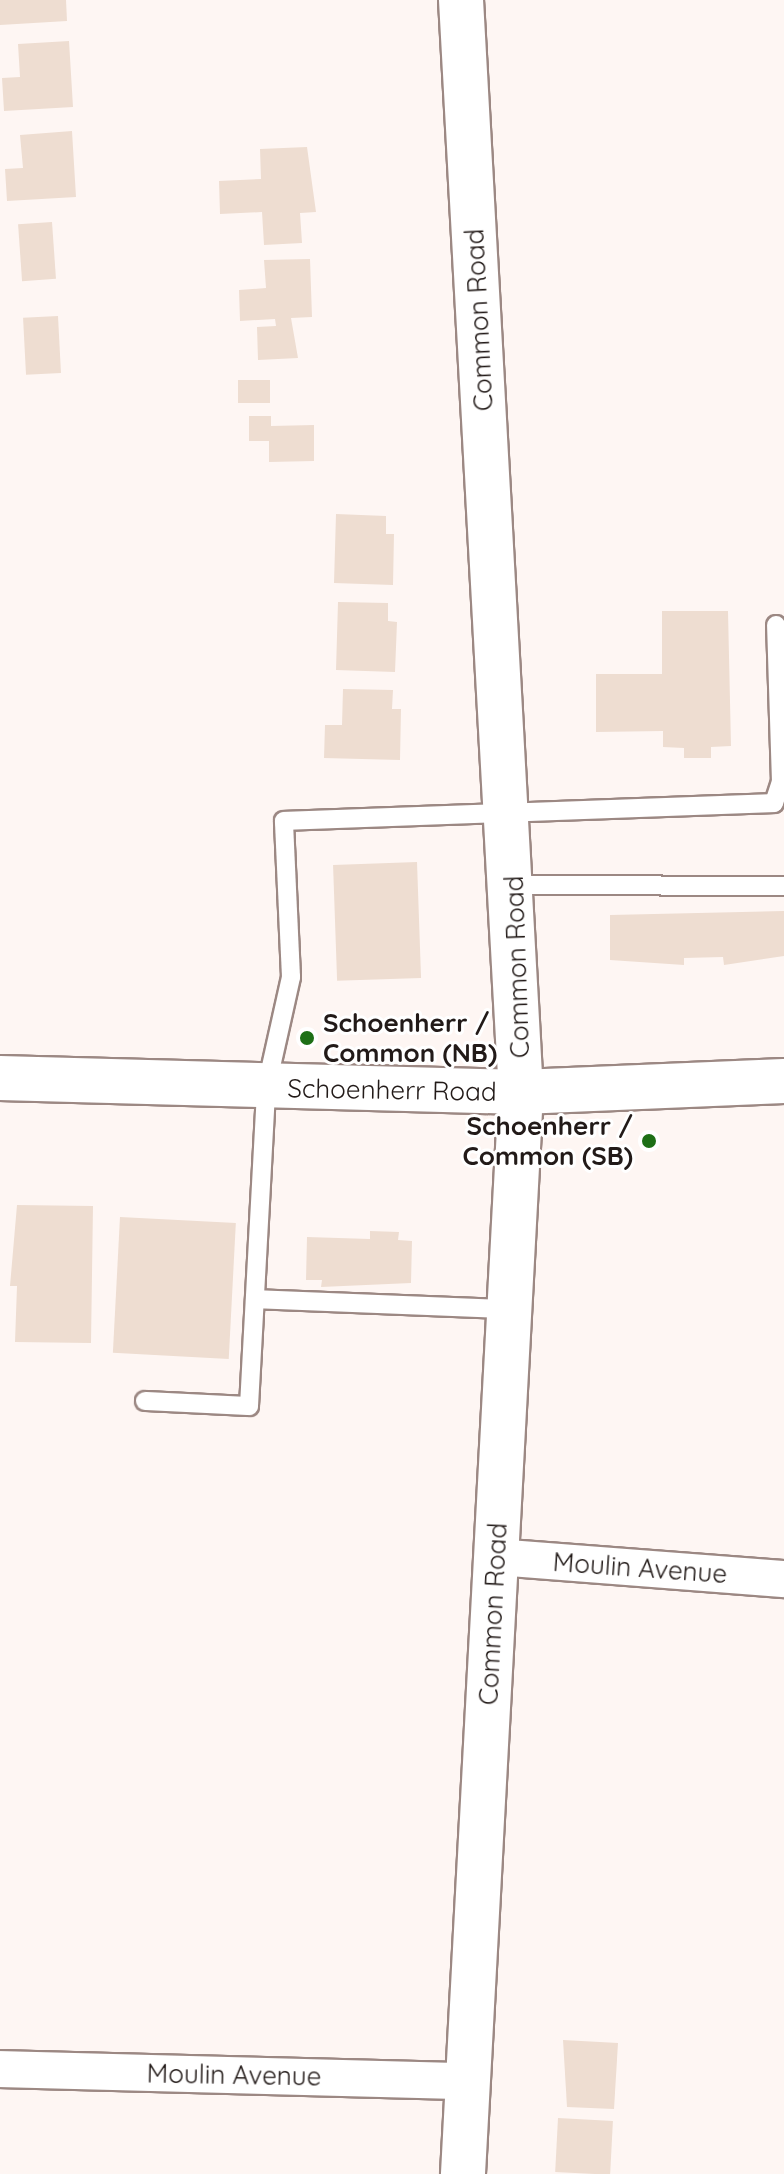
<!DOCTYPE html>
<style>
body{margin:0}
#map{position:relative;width:784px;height:2174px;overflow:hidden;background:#fef6f3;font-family:Quicksand,sans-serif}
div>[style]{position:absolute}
.building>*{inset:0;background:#eeddd1;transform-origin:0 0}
.roads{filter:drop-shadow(2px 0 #9c8883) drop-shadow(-2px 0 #9c8883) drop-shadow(0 2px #9c8883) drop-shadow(0 -2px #9c8883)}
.lane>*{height:18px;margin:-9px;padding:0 9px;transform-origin:9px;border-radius:9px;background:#fff}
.street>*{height:36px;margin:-18px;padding:0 18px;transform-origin:18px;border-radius:18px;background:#fff}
.secondary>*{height:44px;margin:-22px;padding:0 22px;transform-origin:22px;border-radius:22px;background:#fff}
.dots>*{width:22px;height:22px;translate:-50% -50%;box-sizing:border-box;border:4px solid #fff;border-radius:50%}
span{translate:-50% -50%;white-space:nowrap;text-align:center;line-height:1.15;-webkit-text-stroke:6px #fff;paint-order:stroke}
.street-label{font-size:26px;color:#221a18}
.poi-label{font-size:26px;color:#221a18;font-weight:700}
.left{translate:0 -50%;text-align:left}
.right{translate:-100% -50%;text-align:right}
</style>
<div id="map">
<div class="building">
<i style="clip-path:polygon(0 0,66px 0,67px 21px,0 25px)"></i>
<i style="clip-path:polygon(69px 41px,73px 107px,4px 111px,2px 78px,20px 77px,18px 44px)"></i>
<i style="clip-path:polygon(72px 131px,76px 197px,7px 201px,5px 169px,23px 168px,20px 135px)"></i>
<i style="clip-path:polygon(307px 147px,316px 212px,300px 213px,302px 243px,264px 245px,262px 212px,220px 214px,219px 181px,261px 179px,260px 149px)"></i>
<i style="left:52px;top:222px;width:57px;height:34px;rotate:86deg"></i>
<i style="clip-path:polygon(310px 259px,312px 317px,291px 318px,298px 358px,258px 360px,257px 327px,276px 326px,275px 319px,240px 321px,239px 290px,266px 288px,264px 260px)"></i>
<i style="left:58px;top:316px;width:57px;height:35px;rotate:87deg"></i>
<i style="left:238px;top:380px;width:32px;height:23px"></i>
<i style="clip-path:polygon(249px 416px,271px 416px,271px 426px,314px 425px,314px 461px,269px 462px,269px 441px,249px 441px)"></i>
<i style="clip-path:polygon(336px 514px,386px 516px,386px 534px,394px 534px,393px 585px,334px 583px)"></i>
<i style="clip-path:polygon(338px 602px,388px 603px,388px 621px,397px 622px,395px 672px,336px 670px)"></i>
<i style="clip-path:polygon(662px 611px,728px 611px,731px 746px,711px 747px,711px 758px,684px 758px,684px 748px,663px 747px,663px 731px,596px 732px,596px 674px,662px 674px)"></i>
<i style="clip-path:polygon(343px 689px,393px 690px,392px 709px,401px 709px,400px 760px,324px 758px,325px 725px,342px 725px)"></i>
<i style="left:417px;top:862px;width:116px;height:84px;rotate:88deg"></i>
<i style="clip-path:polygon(784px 911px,784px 956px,724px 965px,723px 957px,684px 958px,684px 965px,610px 960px,610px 915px)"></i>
<i style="clip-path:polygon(17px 1205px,93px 1206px,91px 1343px,15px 1342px,17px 1286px,10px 1286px)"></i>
<i style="left:120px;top:1217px;width:116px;height:136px;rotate:3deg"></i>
<i style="clip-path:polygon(370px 1231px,399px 1232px,398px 1240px,412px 1241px,411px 1283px,321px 1287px,322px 1280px,306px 1280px,307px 1237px,370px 1239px)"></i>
<i style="clip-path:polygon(563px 2040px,618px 2043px,614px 2109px,567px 2107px)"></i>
<i style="left:558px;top:2118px;width:55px;height:54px;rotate:3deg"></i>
</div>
<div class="roads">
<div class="lane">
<i style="left:514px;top:885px;width:270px;rotate:0.2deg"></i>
<i style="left:255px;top:1299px;width:252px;rotate:2.3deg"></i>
<i style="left:145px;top:1401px;width:104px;rotate:2.8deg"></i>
<i style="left:249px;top:1406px;width:317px;rotate:-86.9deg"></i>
<i style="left:266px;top:1089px;width:115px;rotate:-77.4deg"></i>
<i style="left:291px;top:977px;width:156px;rotate:-92.6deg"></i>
<i style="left:284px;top:821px;width:490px;rotate:-2.1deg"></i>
<i style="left:774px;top:803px;width:22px;rotate:-72deg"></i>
<i style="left:781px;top:782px;width:157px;rotate:-91.8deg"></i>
</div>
<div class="street">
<i style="left:496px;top:1557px;width:289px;rotate:4.4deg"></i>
<i style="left:0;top:2069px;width:468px;rotate:1.5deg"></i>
</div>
<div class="secondary">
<i style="left:461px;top:0;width:1094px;rotate:86.86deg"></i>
<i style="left:521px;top:1092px;width:1084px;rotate:93.07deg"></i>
<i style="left:0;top:1078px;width:521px;rotate:1.54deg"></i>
<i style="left:521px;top:1092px;width:263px;rotate:-2.4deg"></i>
</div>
</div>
<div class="dots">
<i style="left:307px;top:1038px;background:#1d6f16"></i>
<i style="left:649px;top:1141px;background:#1d6f16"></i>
</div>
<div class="street-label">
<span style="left:479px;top:320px;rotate:-93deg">Common Road</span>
<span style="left:517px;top:967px;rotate:-92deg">Common Road</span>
<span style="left:392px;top:1090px;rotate:1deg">Schoenherr Road</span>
<span style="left:640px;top:1568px;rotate:4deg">Moulin Avenue</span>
<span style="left:493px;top:1614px;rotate:-87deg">Common Road</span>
<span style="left:234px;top:2075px;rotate:1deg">Moulin Avenue</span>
</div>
<div class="poi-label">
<span class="left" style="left:323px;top:1038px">Schoenherr /<br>Common (NB)</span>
<span class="right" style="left:633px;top:1141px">Schoenherr /<br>Common (SB)</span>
</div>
</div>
